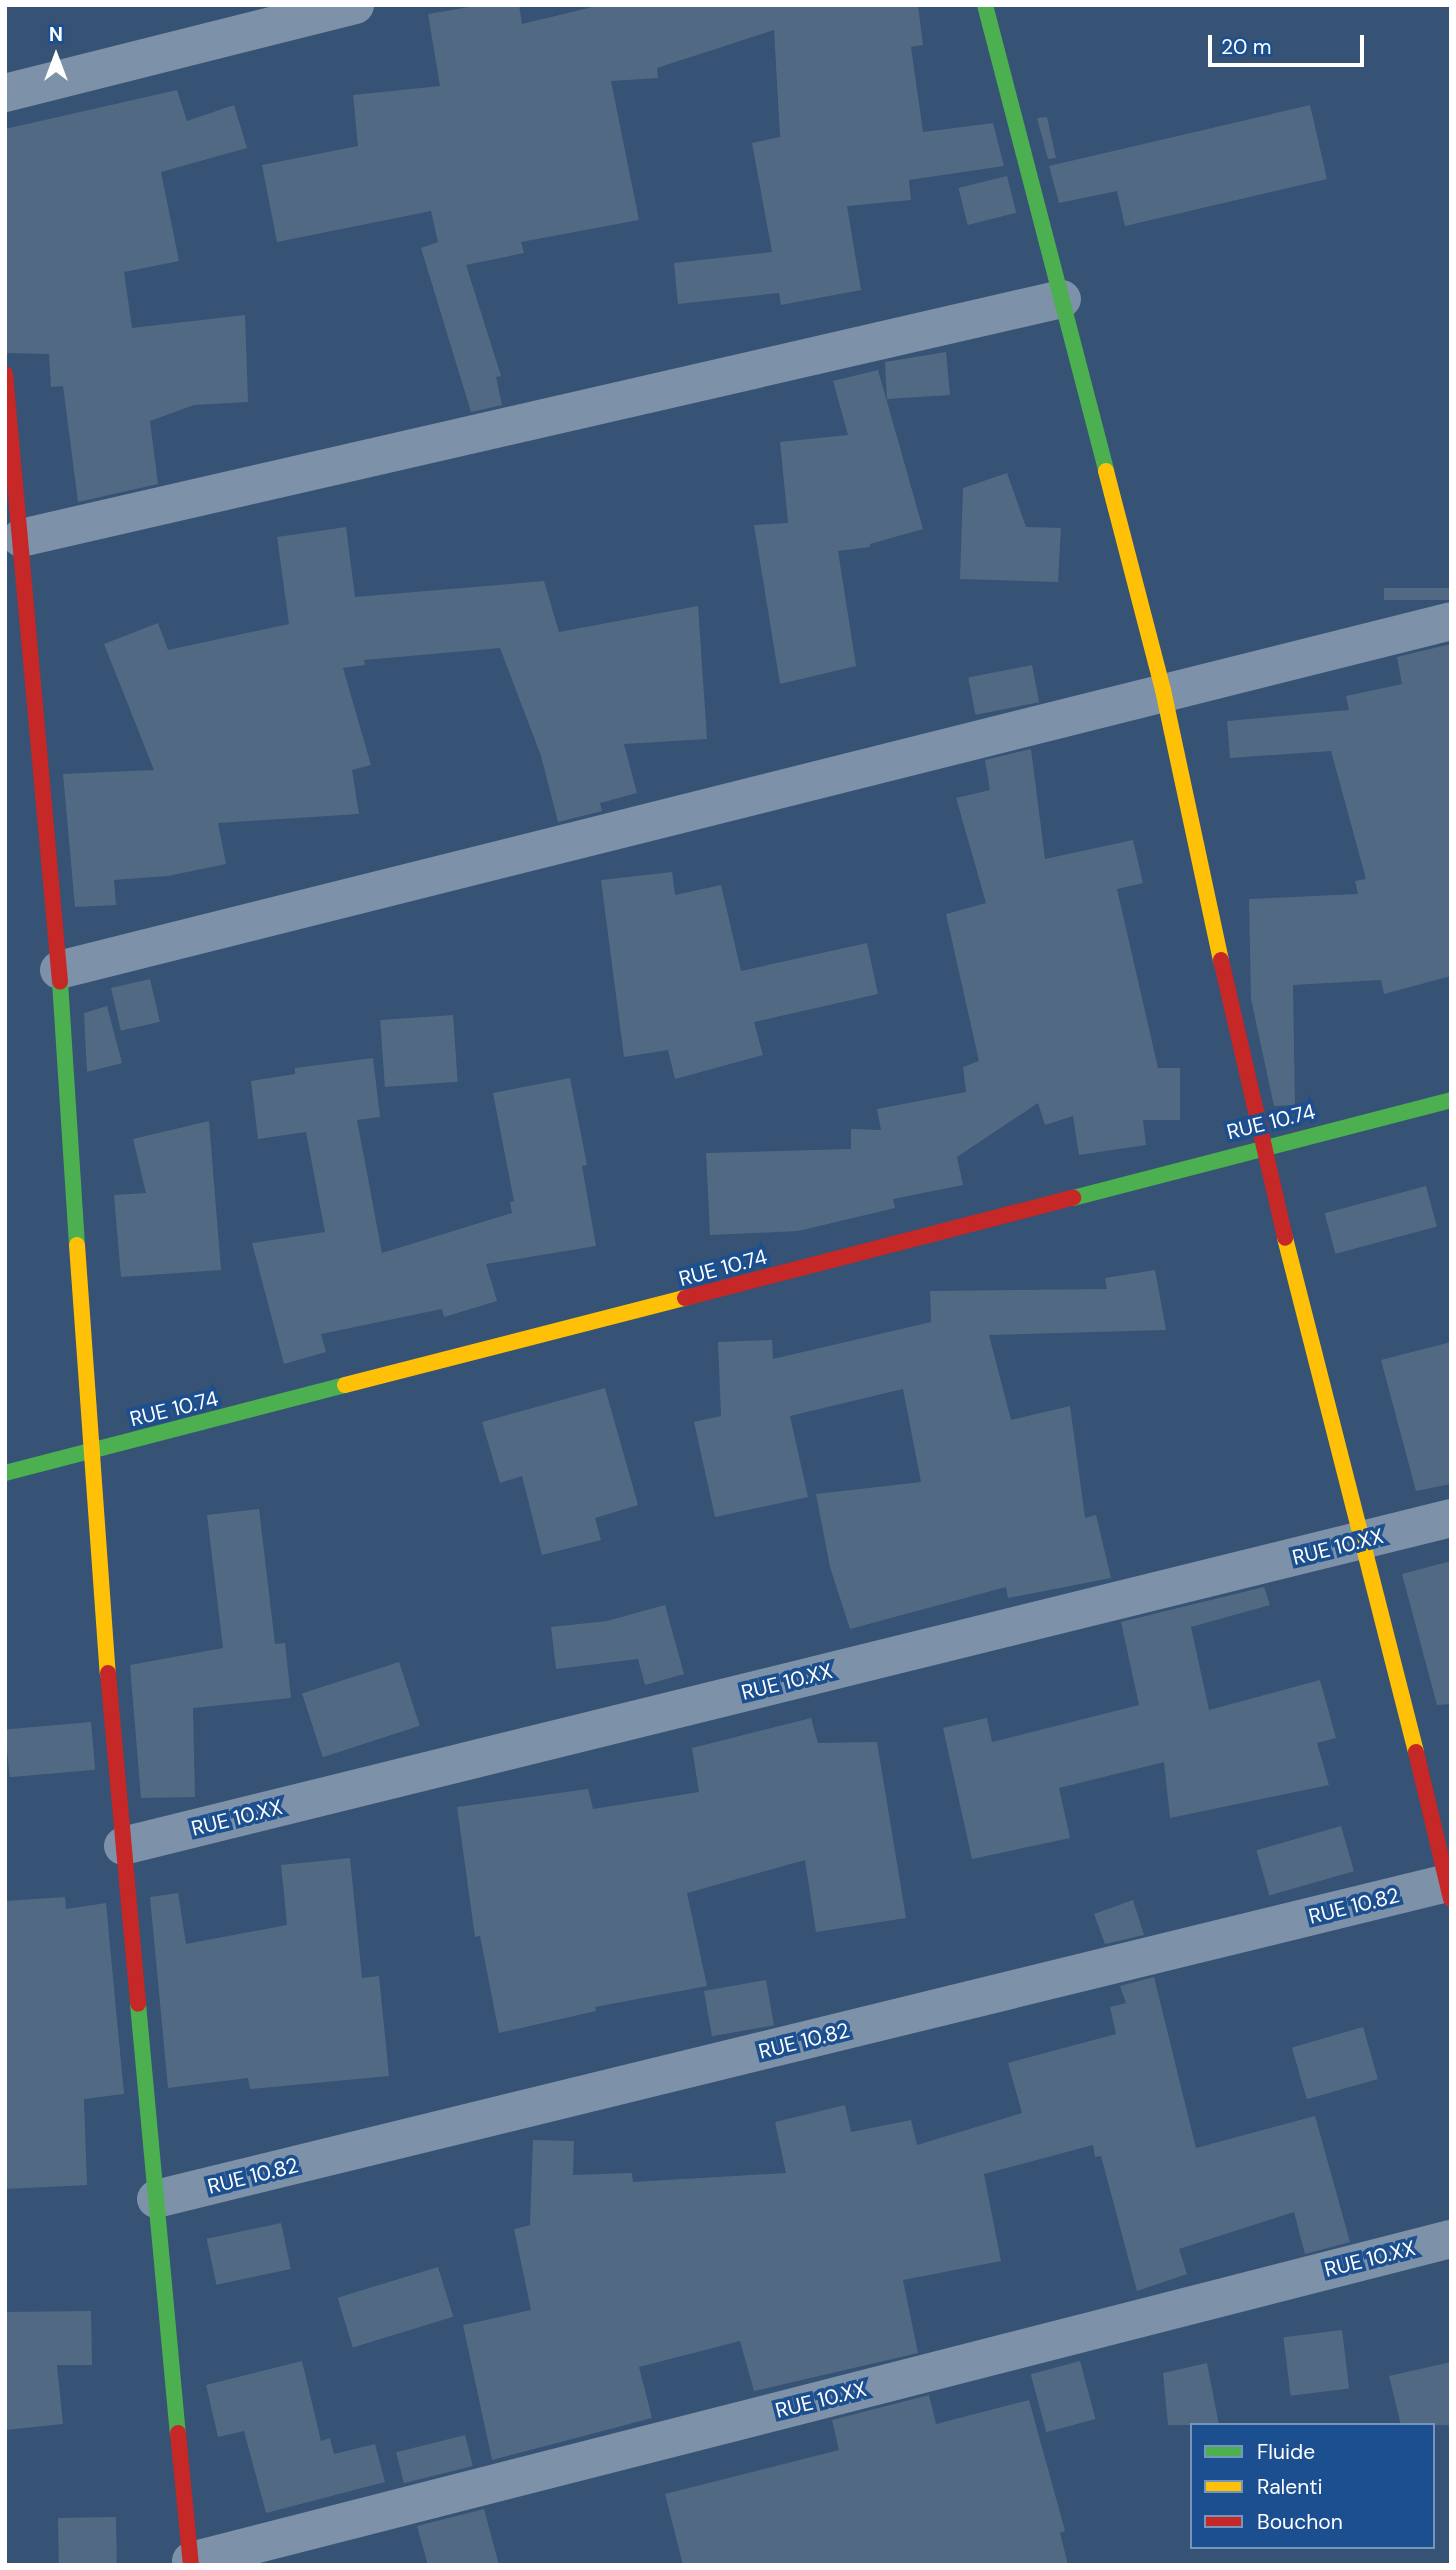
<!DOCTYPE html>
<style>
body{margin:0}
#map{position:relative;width:1456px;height:2570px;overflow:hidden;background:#365274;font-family:"DM Sans",sans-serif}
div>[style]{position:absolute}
.building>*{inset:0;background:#526984;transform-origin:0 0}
.street>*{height:38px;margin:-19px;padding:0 19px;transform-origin:19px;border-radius:19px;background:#7d92a8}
.fast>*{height:16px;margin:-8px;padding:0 8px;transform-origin:8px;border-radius:8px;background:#4caf50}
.slow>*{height:16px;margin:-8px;padding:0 8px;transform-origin:8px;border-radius:8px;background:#ffc107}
.jam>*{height:16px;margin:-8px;padding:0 8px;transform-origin:8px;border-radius:8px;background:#c62828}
span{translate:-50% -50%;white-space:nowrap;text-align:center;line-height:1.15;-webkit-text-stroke:7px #1b4f8f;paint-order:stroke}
.street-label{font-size:21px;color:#fff}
.frame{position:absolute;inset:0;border:7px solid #fff;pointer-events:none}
.legend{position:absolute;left:1190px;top:2423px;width:245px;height:126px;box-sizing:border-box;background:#1b4f8f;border:2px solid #7695bc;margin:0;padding:9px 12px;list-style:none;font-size:21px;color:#fff}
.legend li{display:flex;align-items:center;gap:14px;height:35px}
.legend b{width:35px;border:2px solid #7695bc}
.north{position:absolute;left:21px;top:21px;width:70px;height:70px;-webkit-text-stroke:5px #1b4f8f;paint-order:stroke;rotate:0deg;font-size:19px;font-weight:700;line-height:28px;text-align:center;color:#fff}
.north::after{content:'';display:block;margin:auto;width:24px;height:32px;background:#fff;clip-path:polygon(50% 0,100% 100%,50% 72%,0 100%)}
.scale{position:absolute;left:1208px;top:35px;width:156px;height:32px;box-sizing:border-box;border:4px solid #fff;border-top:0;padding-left:9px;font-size:21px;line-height:24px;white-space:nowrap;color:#fff;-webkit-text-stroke:5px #1b4f8f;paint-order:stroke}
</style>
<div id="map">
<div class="building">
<i style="clip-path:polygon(481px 5px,519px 5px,522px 24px,601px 5px,918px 5px,923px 45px,911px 47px,923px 132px,993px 123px,1004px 166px,909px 180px,911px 200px,847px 206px,861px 290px,781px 305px,779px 293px,678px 304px,674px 263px,772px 252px,752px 143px,780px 137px,774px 30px,657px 68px,658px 78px,611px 81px,639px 220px,521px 242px,524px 253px,466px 265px,501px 376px,496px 377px,502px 405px,471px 412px,421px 248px,438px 242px,431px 211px,277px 242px,262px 165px,358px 146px,353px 95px,440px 86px,428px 14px)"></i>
<i style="clip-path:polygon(177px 90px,187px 121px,234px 105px,247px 148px,161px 172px,179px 261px,124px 272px,132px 328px,245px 315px,248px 402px,194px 405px,150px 421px,158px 484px,78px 502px,63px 386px,51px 387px,49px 354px,5px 353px,5px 129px)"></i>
<i style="clip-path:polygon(1310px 105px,1327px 179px,1125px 226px,1117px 191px,1059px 203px,1049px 166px)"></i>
<i style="clip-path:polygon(1047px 117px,1056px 158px,1048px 159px,1037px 118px)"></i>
<i style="left:1007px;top:176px;width:38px;height:50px;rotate:76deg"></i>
<i style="clip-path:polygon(946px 352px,950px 395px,887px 399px,885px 362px)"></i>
<i style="clip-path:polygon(878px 370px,923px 529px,870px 544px,870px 547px,838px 551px,856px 666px,780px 684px,754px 525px,788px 523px,780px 442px,848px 435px,833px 381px)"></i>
<i style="clip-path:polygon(1007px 473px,1026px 527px,1061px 528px,1058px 582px,960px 579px,963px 488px)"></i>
<i style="clip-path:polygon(346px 527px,355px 597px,544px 581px,559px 632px,698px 606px,707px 739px,624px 744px,637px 793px,600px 803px,602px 811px,558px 822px,541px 756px,500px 648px,364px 660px,365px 665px,343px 668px,371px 765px,352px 770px,359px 814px,218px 823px,226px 864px,168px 876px,114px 880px,116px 905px,75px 907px,63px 774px,154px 770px,104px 644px,158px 623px,168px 650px,289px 624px,277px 537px)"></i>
<i style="left:1451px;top:588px;width:12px;height:67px;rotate:90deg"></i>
<i style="clip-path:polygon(1451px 644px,1451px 976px,1384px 994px,1381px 980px,1293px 985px,1295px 1105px,1274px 1106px,1251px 999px,1249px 899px,1358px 894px,1355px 881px,1366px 879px,1331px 751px,1230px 758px,1227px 721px,1349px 710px,1346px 696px,1402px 684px,1397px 657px)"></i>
<i style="left:1032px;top:665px;width:38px;height:65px;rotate:79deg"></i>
<i style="clip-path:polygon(1031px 749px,1045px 859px,1133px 840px,1143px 883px,1117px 889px,1158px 1068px,1180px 1068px,1180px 1120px,1143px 1120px,1146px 1145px,1079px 1155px,1073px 1116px,1045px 1125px,1038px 1103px,957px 1157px,963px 1185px,893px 1199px,895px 1208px,798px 1231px,710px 1235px,706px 1153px,851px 1149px,851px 1129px,881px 1130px,877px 1109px,966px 1092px,963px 1067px,979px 1061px,946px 914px,986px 903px,956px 798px,990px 790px,985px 760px)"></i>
<i style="clip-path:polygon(672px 872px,675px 895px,721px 885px,741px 971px,867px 943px,878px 994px,754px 1022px,763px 1055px,675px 1079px,668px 1050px,624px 1057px,601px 880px)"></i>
<i style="left:150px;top:979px;width:44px;height:40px;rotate:77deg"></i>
<i style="clip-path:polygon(107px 1006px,122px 1063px,87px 1072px,84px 1013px)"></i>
<i style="left:453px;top:1015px;width:67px;height:73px;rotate:86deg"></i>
<i style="clip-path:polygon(373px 1058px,380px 1117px,357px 1120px,382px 1253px,512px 1213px,510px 1202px,514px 1201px,493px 1093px,570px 1078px,587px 1165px,582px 1166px,596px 1246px,486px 1264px,497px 1301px,444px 1317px,442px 1309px,321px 1334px,326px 1352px,284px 1364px,252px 1243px,325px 1232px,306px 1132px,258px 1139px,251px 1081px,295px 1074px,295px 1068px)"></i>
<i style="clip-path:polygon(209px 1121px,221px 1270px,121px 1277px,114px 1195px,146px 1193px,133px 1139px)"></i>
<i style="left:1426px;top:1186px;width:42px;height:105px;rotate:75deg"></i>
<i style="clip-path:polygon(1155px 1270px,1166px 1330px,989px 1335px,1011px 1420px,1070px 1406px,1085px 1518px,1096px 1515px,1111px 1578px,1008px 1598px,1006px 1587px,850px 1629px,830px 1567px,816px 1494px,921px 1482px,903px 1389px,790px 1416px,808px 1497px,715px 1517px,694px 1422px,721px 1416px,718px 1342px,772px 1340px,773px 1359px,931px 1322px,930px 1291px,1107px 1289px,1105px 1278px)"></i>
<i style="clip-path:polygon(1451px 1342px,1451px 1484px,1416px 1491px,1381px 1360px)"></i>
<i style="clip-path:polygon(605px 1388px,638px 1505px,595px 1518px,601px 1540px,542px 1555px,522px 1476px,500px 1483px,482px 1422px)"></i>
<i style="clip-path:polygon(259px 1509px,275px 1644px,285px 1643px,291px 1698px,193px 1708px,195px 1797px,141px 1798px,130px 1665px,223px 1648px,207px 1515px)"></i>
<i style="clip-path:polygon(1451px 1561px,1451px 1704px,1437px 1705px,1402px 1574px)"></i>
<i style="clip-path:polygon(1264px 1587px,1270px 1605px,1191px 1627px,1209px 1710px,1320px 1680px,1336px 1738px,1317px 1743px,1329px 1785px,1170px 1818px,1164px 1762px,1059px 1788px,1070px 1838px,972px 1859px,943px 1728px,987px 1718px,992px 1742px,1139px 1705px,1121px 1622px)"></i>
<i style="clip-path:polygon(665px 1605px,684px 1674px,645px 1685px,638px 1659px,556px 1669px,551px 1627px,607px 1621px)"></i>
<i style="left:399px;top:1662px;width:67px;height:102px;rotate:72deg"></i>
<i style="clip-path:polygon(811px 1718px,818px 1743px,877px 1742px,906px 1918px,816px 1932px,805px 1860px,687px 1893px,707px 1986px,595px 2007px,596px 2011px,499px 2033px,480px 1936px,475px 1937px,457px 1807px,588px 1789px,593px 1809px,699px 1792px,692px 1748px)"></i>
<i style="left:91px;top:1722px;width:48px;height:86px;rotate:85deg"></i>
<i style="left:1341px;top:1826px;width:47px;height:88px;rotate:74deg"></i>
<i style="clip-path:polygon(350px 1858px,362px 1978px,379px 1976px,389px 2076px,250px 2089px,248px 2078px,168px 2088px,150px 1897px,178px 1893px,186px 1944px,287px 1925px,281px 1865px)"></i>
<i style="clip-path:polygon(65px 1897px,66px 1909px,106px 1903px,124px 2094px,84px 2099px,87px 2185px,5px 2189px,5px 1901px)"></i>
<i style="clip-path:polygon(1133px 1900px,1144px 1935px,1105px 1944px,1094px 1914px)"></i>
<i style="clip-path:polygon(1154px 1977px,1196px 2148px,1315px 2116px,1350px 2242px,1305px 2254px,1294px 2212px,1179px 2249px,1187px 2274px,1137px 2291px,1101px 2156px,1095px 2157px,1093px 2145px,984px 2174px,1001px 2261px,903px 2280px,918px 2353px,754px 2391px,740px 2341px,639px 2367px,652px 2418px,492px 2460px,463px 2325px,531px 2310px,514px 2229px,530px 2225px,533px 2140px,574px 2141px,573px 2175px,632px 2173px,633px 2182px,786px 2173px,775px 2122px,845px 2105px,851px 2132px,911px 2120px,917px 2145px,1022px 2113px,1008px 2063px,1116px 2034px,1110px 2007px,1126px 2003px,1120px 1986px)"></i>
<i style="left:766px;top:1980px;width:46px;height:63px;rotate:80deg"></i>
<i style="left:1363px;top:2027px;width:54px;height:74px;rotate:74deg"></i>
<i style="left:281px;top:2223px;width:47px;height:76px;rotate:78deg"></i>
<i style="left:438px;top:2267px;width:52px;height:105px;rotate:73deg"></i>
<i style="clip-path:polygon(91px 2311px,92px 2365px,57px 2365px,63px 2424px,5px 2430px,5px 2312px)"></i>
<i style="left:1342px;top:2330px;width:59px;height:59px;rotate:83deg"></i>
<i style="clip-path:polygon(302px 2361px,321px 2441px,330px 2438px,334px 2454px,375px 2444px,385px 2482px,266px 2513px,244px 2431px,218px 2437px,206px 2385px)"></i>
<i style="left:1080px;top:2361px;width:60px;height:51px;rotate:75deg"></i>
<i style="clip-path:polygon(1451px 2362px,1451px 2425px,1401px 2425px,1389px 2376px)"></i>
<i style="clip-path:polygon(1207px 2363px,1219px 2425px,1168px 2425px,1163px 2373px)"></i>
<i style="clip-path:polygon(929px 2395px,936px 2424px,1029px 2400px,1065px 2531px,1060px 2533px,1068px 2565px,683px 2565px,665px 2494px,839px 2450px,832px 2420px)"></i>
<i style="left:465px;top:2435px;width:32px;height:71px;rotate:76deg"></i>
<i style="clip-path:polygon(484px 2509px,499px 2565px,428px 2565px,417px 2526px)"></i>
<i style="left:116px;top:2517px;width:48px;height:58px;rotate:89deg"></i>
</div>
<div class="street">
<i style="left:5px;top:93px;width:361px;rotate:-14.1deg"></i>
<i style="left:21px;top:538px;width:1068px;rotate:-12.93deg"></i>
<i style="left:59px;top:970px;width:1435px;rotate:-14.07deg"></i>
<i style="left:123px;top:1846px;width:1368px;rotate:-13.87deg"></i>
<i style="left:156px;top:2199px;width:1333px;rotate:-13.75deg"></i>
<i style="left:191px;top:2561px;width:1300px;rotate:-14.34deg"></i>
</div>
<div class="fast">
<i style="left:985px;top:5px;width:481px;rotate:75.4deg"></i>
<i style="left:60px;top:982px;width:264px;rotate:86.3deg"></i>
<i style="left:1073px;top:1198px;width:390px;rotate:-14.5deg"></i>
<i style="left:5px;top:1473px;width:351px;rotate:-14.5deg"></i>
<i style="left:138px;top:2004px;width:431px;rotate:84.7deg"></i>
</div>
<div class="slow">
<i style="left:1106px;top:471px;width:226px;rotate:75.4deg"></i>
<i style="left:1163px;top:690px;width:276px;rotate:77.9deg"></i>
<i style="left:1285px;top:1238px;width:530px;rotate:75.7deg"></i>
<i style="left:77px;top:1245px;width:429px;rotate:85.9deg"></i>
<i style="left:345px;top:1385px;width:351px;rotate:-14.4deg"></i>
</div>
<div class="jam">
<i style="left:5px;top:374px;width:610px;rotate:84.83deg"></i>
<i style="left:1221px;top:960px;width:285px;rotate:77deg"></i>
<i style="left:685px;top:1298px;width:401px;rotate:-14.5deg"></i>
<i style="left:108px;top:1673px;width:332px;rotate:84.8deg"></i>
<i style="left:1416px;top:1752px;width:151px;rotate:76.6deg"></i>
<i style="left:178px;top:2433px;width:133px;rotate:84.4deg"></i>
</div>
<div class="street-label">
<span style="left:1271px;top:1122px;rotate:-14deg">RUE 10.74</span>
<span style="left:723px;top:1268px;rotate:-15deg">RUE 10.74</span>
<span style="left:174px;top:1409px;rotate:-14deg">RUE 10.74</span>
<span style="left:1338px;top:1547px;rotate:-14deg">RUE 10.XX</span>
<span style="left:787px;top:1682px;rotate:-14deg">RUE 10.XX</span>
<span style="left:237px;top:1818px;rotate:-14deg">RUE 10.XX</span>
<span style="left:1354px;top:1906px;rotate:-14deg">RUE 10.82</span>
<span style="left:804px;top:2041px;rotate:-14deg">RUE 10.82</span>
<span style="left:253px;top:2176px;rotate:-14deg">RUE 10.82</span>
<span style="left:1370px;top:2259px;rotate:-14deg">RUE 10.XX</span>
<span style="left:821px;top:2400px;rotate:-14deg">RUE 10.XX</span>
</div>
<div class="frame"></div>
<ul class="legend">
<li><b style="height:9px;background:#4caf50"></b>Fluide</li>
<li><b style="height:9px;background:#ffc107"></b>Ralenti</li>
<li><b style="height:9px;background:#c62828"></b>Bouchon</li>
</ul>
<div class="north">N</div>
<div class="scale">20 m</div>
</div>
